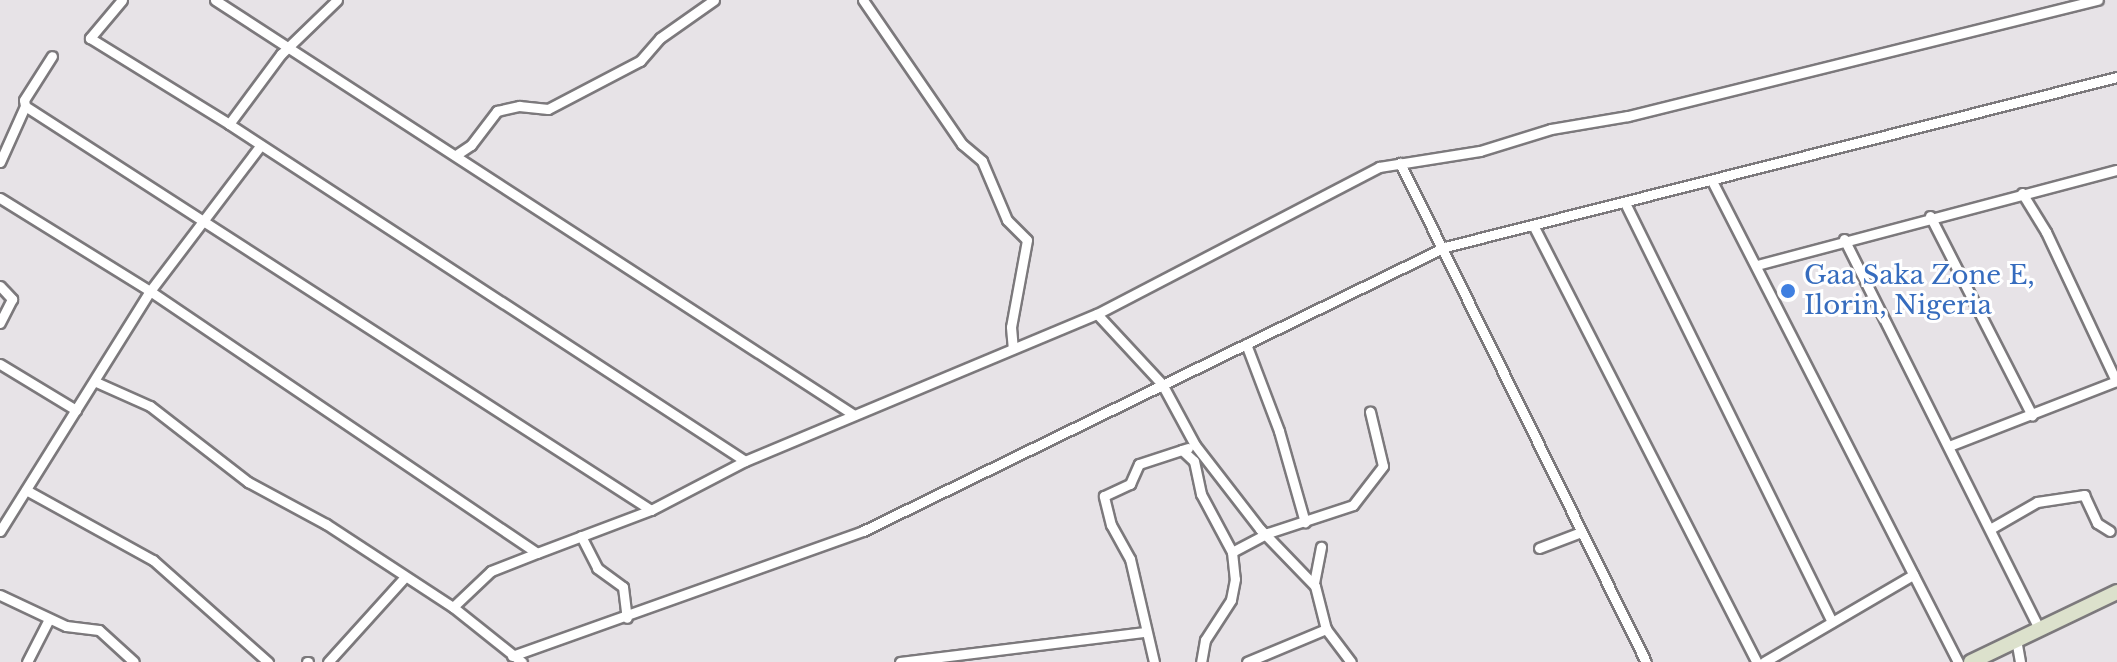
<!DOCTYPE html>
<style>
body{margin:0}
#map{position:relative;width:2117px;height:662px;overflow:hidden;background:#e7e3e7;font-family:"Libre Baskerville",serif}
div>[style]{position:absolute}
.roads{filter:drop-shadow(2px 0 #7c797c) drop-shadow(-2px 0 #7c797c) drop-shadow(0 2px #7c797c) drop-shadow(0 -2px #7c797c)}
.street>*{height:9px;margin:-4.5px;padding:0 4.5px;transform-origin:4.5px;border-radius:4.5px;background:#fff}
.secondary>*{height:14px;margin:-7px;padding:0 7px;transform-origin:7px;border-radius:7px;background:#dce1cc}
.dots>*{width:22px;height:22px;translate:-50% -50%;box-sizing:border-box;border:4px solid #fff;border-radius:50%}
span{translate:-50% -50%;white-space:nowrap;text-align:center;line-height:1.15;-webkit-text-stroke:6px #fff;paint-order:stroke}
.shop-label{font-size:26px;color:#366cbe}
.left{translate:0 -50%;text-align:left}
</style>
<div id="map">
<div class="roads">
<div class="street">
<i style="left:122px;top:0;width:50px;rotate:130.1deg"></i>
<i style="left:90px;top:38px;width:163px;rotate:31.7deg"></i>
<i style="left:215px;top:0;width:762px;rotate:33deg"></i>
<i style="left:337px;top:0;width:78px;rotate:136deg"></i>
<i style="left:281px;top:54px;width:87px;rotate:126.6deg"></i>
<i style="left:229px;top:124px;width:616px;rotate:33.15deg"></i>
<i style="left:863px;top:0;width:175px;rotate:55.5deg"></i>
<i style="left:962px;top:144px;width:26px;rotate:40deg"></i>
<i style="left:982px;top:161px;width:64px;rotate:67deg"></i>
<i style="left:1007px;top:220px;width:28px;rotate:45deg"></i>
<i style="left:1027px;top:240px;width:88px;rotate:100.4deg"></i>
<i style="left:1011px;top:327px;width:21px;rotate:85deg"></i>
<i style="left:25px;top:106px;width:6px;rotate:-99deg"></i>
<i style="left:24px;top:100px;width:52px;rotate:-57.5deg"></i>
<i style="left:456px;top:155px;width:18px;rotate:-34deg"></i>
<i style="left:471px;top:145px;width:43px;rotate:-52.6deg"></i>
<i style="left:497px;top:111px;width:23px;rotate:-13deg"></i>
<i style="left:519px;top:106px;width:29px;rotate:6deg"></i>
<i style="left:548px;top:109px;width:104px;rotate:-27.6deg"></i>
<i style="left:640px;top:61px;width:30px;rotate:-49deg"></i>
<i style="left:660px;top:38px;width:66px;rotate:-35.1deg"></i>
<i style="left:0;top:162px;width:61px;rotate:-65.9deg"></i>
<i style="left:25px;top:106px;width:745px;rotate:32.84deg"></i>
<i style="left:1400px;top:163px;width:556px;rotate:63.76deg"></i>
<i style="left:1712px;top:181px;width:540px;rotate:62.91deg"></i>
<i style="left:2022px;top:193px;width:46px;rotate:58.4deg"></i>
<i style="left:2046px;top:232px;width:165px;rotate:64.8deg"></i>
<i style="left:0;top:198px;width:176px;rotate:31.8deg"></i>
<i style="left:150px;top:291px;width:467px;rotate:34.1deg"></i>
<i style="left:537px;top:553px;width:122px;rotate:-20.7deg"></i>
<i style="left:651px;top:510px;width:106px;rotate:-27.5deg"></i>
<i style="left:745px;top:461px;width:381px;rotate:-22.7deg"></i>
<i style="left:1097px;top:314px;width:318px;rotate:-27.5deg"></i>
<i style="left:1379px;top:167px;width:102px;rotate:-9deg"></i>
<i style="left:1480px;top:151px;width:74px;rotate:-17.2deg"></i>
<i style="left:1551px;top:129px;width:78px;rotate:-9.6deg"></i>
<i style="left:1628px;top:116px;width:484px;rotate:-13.9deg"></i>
<i style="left:1625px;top:203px;width:467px;rotate:63.7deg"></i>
<i style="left:1930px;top:216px;width:224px;rotate:62.9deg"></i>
<i style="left:1533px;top:225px;width:491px;rotate:62.9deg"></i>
<i style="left:1844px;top:239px;width:435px;rotate:63.4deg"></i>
<i style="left:1757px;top:265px;width:372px;rotate:-14.8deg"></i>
<i style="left:0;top:286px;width:18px;rotate:47deg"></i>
<i style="left:12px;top:299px;width:27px;rotate:117deg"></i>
<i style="left:1097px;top:314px;width:96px;rotate:47.1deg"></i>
<i style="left:1162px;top:384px;width:69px;rotate:61.6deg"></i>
<i style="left:1195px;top:445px;width:106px;rotate:52.3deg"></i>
<i style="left:1260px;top:529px;width:79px;rotate:46deg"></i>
<i style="left:1315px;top:586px;width:44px;rotate:75.7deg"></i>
<i style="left:1326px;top:629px;width:41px;rotate:52.9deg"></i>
<i style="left:1246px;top:344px;width:93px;rotate:69.2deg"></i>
<i style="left:1279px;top:431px;width:95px;rotate:74.1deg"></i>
<i style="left:0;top:364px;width:89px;rotate:31.2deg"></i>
<i style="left:96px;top:382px;width:59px;rotate:24deg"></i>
<i style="left:150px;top:406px;width:124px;rotate:37.8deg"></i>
<i style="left:248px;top:482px;width:89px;rotate:28.3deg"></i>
<i style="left:326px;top:524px;width:152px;rotate:33.2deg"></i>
<i style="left:453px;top:607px;width:88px;rotate:38.6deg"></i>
<i style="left:1949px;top:446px;width:180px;rotate:-21.2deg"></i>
<i style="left:1188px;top:448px;width:6px;rotate:162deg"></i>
<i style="left:1182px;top:450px;width:16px;rotate:43deg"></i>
<i style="left:1194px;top:461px;width:34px;rotate:78deg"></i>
<i style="left:1201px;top:494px;width:66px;rotate:61.9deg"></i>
<i style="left:1232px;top:552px;width:27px;rotate:84deg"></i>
<i style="left:1235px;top:579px;width:21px;rotate:101deg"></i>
<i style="left:1231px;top:600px;width:48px;rotate:123deg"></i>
<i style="left:1205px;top:640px;width:22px;rotate:100deg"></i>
<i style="left:26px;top:490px;width:145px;rotate:28.9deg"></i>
<i style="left:153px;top:560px;width:154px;rotate:41.6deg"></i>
<i style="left:1990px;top:529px;width:54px;rotate:-29.9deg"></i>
<i style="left:2037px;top:502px;width:48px;rotate:-8.5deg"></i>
<i style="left:2084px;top:495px;width:31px;rotate:65deg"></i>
<i style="left:2097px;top:523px;width:15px;rotate:32deg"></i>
<i style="left:0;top:531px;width:283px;rotate:-58deg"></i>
<i style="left:150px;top:291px;width:183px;rotate:-52.8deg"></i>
<i style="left:581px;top:536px;width:36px;rotate:63deg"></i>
<i style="left:597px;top:568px;width:32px;rotate:36deg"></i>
<i style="left:623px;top:587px;width:31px;rotate:83deg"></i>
<i style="left:1539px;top:548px;width:45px;rotate:-20.9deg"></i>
<i style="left:1232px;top:552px;width:41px;rotate:-27.8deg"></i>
<i style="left:1268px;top:533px;width:89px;rotate:-18.2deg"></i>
<i style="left:1353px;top:505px;width:49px;rotate:-52.4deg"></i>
<i style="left:1383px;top:466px;width:56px;rotate:-103.5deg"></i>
<i style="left:1314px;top:583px;width:37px;rotate:-79deg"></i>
<i style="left:0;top:595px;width:73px;rotate:25.2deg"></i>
<i style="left:66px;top:626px;width:33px;rotate:7deg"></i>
<i style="left:99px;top:630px;width:47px;rotate:42.4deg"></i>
<i style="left:453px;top:607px;width:52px;rotate:-43.5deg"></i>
<i style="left:491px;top:571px;width:49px;rotate:-21.4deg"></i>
<i style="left:2016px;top:639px;width:23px;rotate:80deg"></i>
<i style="left:512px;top:656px;width:373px;rotate:-19.6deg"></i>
<i style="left:863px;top:531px;width:648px;rotate:-26.01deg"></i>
<i style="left:1445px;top:247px;width:693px;rotate:-14.2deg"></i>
<i style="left:27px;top:662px;width:48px;rotate:-62.9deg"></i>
<i style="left:307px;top:662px;width:1px"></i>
<i style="left:328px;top:662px;width:112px;rotate:-47.9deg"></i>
<i style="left:900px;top:662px;width:247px;rotate:-7deg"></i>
<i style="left:1154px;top:662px;width:106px;rotate:-103.1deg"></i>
<i style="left:1130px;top:559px;width:39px;rotate:-119deg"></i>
<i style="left:1111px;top:525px;width:30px;rotate:-104deg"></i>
<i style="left:1104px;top:496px;width:29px;rotate:-25deg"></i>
<i style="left:1130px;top:484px;width:22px;rotate:-66deg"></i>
<i style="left:1139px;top:464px;width:45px;rotate:-18deg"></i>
<i style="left:1247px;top:662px;width:86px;rotate:-22.7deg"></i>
<i style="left:1764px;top:662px;width:173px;rotate:-30.3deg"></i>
</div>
<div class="secondary">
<i style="left:1971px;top:662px;width:162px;rotate:-25.6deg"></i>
</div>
</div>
<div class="dots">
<i style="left:1788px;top:291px;background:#3f7fe0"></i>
</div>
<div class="shop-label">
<span class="left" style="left:1804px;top:291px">Gaa Saka Zone E,<br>Ilorin, Nigeria</span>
</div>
</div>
